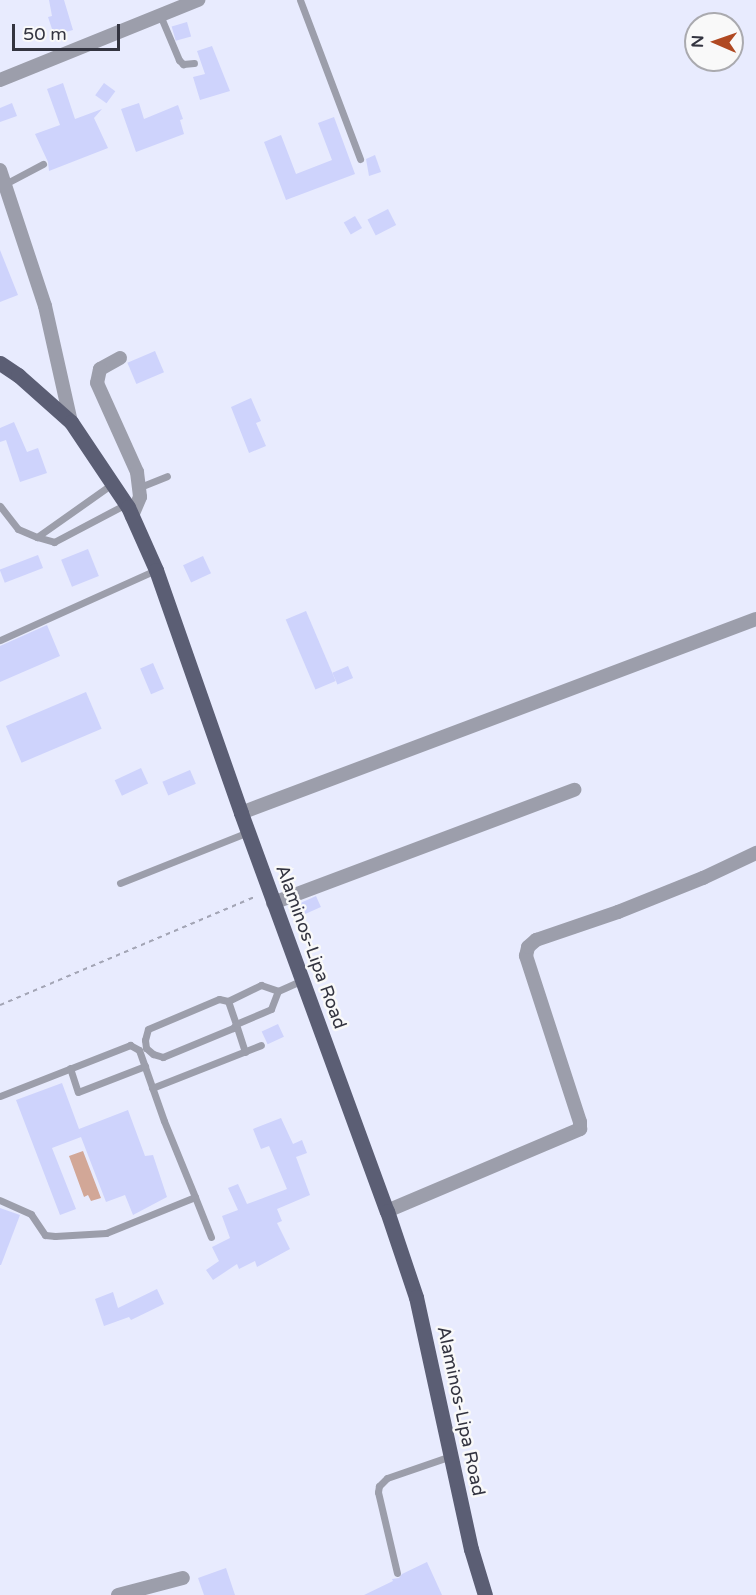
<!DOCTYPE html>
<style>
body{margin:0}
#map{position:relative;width:756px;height:1595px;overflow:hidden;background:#e8ebfe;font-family:"Varela Round",sans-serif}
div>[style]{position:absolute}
.water>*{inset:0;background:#d2a797}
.building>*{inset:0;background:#ced3fc;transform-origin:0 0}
.path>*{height:2px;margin-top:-1px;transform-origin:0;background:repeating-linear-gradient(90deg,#a3a5b5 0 4.5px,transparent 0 9px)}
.lane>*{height:7px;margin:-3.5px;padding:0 3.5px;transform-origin:3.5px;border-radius:3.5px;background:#9c9eab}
.street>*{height:14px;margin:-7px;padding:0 7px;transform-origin:7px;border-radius:7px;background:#9c9eab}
.primary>*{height:15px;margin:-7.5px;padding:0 7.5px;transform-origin:7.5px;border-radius:7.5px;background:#5b5e74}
span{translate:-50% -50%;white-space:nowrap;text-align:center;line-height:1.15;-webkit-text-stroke:5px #f9f9f9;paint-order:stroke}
.street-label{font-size:18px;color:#333440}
.north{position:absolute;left:684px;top:12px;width:60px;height:60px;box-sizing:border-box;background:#f9f9f9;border:2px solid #aaaaaf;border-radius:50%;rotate:272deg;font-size:16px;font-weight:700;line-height:24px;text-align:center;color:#333440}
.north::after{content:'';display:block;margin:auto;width:21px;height:27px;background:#b04922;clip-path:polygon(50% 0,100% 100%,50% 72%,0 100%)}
.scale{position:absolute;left:12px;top:24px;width:108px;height:27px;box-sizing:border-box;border:3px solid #333440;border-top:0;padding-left:8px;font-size:18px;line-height:21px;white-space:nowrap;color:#333440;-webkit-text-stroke:4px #f9f9f9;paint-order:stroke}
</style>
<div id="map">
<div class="water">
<i style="clip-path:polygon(83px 1151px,101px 1198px,91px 1201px,88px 1195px,84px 1197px,69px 1156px)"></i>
</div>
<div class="building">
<i style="clip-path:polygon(49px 0,64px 0,73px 30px,54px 35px,48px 17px,52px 16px)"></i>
<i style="left:187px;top:22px;width:15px;height:16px;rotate:74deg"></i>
<i style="clip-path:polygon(212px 46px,230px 91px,200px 100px,193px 77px,205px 74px,197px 51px)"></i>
<i style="clip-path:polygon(63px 83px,75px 119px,102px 109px,94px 118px,108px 148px,49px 171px,48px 162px,35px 134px,60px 125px,47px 89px)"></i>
<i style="left:104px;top:83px;width:14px;height:15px;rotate:36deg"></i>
<i style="clip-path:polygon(12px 103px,17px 116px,0 122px,0 108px)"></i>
<i style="clip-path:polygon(139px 103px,144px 119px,178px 105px,183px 119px,180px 120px,184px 134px,136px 152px,121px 109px)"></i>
<i style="clip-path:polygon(334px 117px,355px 174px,286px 200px,264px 142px,281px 135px,296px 174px,332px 160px,318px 123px)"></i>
<i style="clip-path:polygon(375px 155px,381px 172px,369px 176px,366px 159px)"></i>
<i style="left:388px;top:209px;width:18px;height:23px;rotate:63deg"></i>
<i style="left:355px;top:216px;width:14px;height:13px;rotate:60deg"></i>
<i style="clip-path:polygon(0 250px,18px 295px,0 302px)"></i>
<i style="left:155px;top:351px;width:23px;height:30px;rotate:67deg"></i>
<i style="clip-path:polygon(251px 398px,261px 421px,256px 423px,266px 446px,249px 453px,231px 407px)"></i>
<i style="clip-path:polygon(14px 422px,27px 452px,38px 448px,47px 473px,20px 482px,6px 440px,0 442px,0 428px)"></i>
<i style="left:88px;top:549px;width:29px;height:29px;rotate:68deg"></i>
<i style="left:38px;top:555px;width:14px;height:41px;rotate:69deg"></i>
<i style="left:203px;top:556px;width:19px;height:22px;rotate:65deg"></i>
<i style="left:306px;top:611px;width:76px;height:22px;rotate:67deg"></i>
<i style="clip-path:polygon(47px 625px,60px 656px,0 682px,0 646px)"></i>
<i style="left:153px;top:663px;width:28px;height:14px;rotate:67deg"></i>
<i style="left:348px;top:666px;width:13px;height:17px;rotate:67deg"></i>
<i style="left:86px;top:692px;width:40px;height:87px;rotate:67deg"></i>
<i style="left:141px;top:768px;width:17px;height:29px;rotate:65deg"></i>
<i style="left:190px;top:770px;width:15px;height:30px;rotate:67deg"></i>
<i style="left:316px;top:896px;width:12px;height:22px;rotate:66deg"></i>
<i style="left:278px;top:1024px;width:14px;height:18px;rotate:65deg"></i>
<i style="clip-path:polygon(62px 1083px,79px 1129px,128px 1110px,145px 1156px,153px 1155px,167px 1197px,133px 1215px,125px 1195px,106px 1202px,81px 1137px,52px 1148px,76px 1209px,60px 1215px,16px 1100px)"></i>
<i style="clip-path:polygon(281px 1118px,293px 1144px,302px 1140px,307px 1153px,296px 1157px,310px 1195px,277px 1209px,282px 1221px,277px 1223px,290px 1249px,257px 1267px,255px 1261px,239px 1269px,237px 1264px,213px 1280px,206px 1270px,219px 1261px,212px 1247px,230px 1238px,222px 1216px,238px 1210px,228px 1188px,238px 1184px,247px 1204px,287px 1189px,269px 1146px,261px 1149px,253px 1129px)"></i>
<i style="clip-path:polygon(0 1208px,20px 1215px,1px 1265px,0 1265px)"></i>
<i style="clip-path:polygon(157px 1289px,164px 1304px,131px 1320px,129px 1317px,104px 1326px,95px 1299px,113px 1292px,118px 1308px)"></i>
<i style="clip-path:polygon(427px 1562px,442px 1595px,364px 1595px,393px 1581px,392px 1579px,399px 1578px,402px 1574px)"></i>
<i style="clip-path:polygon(226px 1568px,235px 1595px,204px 1595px,198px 1578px)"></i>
</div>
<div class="path">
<i style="left:0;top:1005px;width:277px;rotate:-23deg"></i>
</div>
<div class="lane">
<i style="left:300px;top:0;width:170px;rotate:69.3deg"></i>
<i style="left:160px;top:15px;width:49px;rotate:67.1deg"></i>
<i style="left:179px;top:60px;width:6px;rotate:45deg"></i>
<i style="left:183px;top:64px;width:11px;rotate:-5deg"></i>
<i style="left:5px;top:184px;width:43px;rotate:-27.8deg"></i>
<i style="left:140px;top:487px;width:29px;rotate:-22deg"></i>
<i style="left:0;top:506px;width:29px;rotate:52deg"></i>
<i style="left:18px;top:529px;width:21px;rotate:23deg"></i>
<i style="left:37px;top:537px;width:92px;rotate:-35.2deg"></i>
<i style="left:37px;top:537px;width:18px;rotate:16deg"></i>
<i style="left:54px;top:542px;width:81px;rotate:-27.8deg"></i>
<i style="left:0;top:640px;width:171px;rotate:-24.2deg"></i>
<i style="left:120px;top:883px;width:138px;rotate:-21.7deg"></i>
<i style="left:219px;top:999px;width:9px;rotate:13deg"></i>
<i style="left:228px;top:1001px;width:24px;rotate:71deg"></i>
<i style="left:236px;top:1024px;width:5px;rotate:127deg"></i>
<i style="left:233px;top:1028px;width:76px;rotate:157.5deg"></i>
<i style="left:163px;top:1057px;width:10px;rotate:-163deg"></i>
<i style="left:153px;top:1054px;width:9px;rotate:-139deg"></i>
<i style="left:146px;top:1048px;width:8px;rotate:-97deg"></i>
<i style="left:145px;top:1040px;width:11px;rotate:-75deg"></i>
<i style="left:148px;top:1029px;width:77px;rotate:-22.9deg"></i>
<i style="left:228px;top:1001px;width:37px;rotate:-26deg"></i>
<i style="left:261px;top:985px;width:18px;rotate:19deg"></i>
<i style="left:278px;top:991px;width:27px;rotate:-24deg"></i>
<i style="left:245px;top:1052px;width:29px;rotate:-108deg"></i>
<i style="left:236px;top:1024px;width:38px;rotate:-23deg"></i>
<i style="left:271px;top:1009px;width:19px;rotate:-69deg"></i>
<i style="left:70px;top:1068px;width:25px;rotate:72deg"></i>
<i style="left:78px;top:1092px;width:72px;rotate:-21.2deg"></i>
<i style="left:152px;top:1088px;width:117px;rotate:-21.5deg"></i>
<i style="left:0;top:1096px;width:140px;rotate:-21.4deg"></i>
<i style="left:130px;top:1045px;width:10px;rotate:29deg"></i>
<i style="left:139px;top:1050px;width:75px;rotate:70.6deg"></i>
<i style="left:164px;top:1121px;width:82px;rotate:67.8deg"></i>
<i style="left:195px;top:1197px;width:96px;rotate:158deg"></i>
<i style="left:106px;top:1233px;width:51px;rotate:176.6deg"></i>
<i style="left:55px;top:1236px;width:10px;rotate:-174deg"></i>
<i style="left:45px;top:1235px;width:25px;rotate:-124deg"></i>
<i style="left:31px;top:1214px;width:34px;rotate:-156deg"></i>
<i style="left:195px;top:1197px;width:43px;rotate:68.2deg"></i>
<i style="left:397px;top:1573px;width:83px;rotate:-103.2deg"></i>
<i style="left:378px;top:1492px;width:6px;rotate:-81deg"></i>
<i style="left:379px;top:1486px;width:11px;rotate:-45deg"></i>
<i style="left:387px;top:1478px;width:68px;rotate:-19deg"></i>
</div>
<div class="street">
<i style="left:0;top:80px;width:214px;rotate:-22deg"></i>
<i style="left:0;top:170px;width:143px;rotate:71.7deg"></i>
<i style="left:45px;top:306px;width:119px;rotate:77.4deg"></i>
<i style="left:120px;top:358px;width:23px;rotate:151deg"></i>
<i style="left:100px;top:369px;width:14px;rotate:102deg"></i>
<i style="left:97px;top:383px;width:98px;rotate:65.8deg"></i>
<i style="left:137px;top:472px;width:25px;rotate:83deg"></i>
<i style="left:140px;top:497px;width:21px;rotate:113deg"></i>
<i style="left:241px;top:813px;width:550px;rotate:-20.64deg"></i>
<i style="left:273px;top:903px;width:322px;rotate:-20.6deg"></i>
<i style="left:387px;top:1211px;width:210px;rotate:-23deg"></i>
<i style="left:580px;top:1129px;width:7px;rotate:-90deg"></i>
<i style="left:580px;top:1122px;width:175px;rotate:-108deg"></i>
<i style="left:526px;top:956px;width:9px;rotate:-77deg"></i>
<i style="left:528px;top:947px;width:11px;rotate:-41deg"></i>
<i style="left:536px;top:940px;width:87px;rotate:-18.9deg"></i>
<i style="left:618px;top:912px;width:92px;rotate:-21.8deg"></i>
<i style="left:703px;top:878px;width:59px;rotate:-25.3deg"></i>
<i style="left:118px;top:1595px;width:67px;rotate:-14.7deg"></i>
</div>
<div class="primary">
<i style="left:0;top:363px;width:22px;rotate:34deg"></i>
<i style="left:18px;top:375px;width:71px;rotate:41.6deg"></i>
<i style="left:71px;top:422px;width:102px;rotate:56.2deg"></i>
<i style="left:128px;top:507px;width:69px;rotate:66deg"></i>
<i style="left:156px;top:570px;width:257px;rotate:70.7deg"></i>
<i style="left:241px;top:813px;width:424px;rotate:69.9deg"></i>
<i style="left:387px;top:1211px;width:91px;rotate:71.4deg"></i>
<i style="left:416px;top:1297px;width:258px;rotate:77.7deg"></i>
<i style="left:471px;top:1549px;width:48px;rotate:73.1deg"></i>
</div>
<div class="street-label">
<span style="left:311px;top:947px;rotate:70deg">Alaminos-Lipa Road</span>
<span style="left:461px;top:1411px;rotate:78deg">Alaminos-Lipa Road</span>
</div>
<div class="north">N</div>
<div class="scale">50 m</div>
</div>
